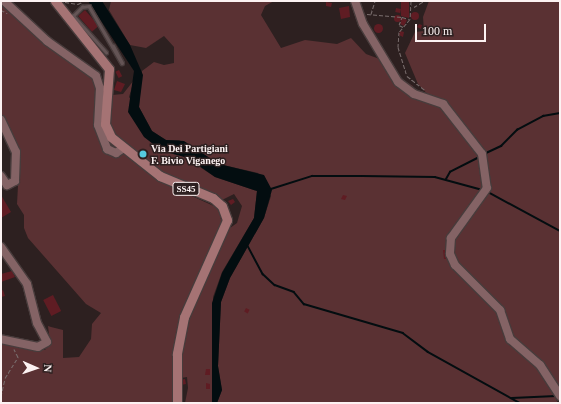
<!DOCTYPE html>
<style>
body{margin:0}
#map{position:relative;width:561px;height:404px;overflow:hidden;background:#2d2020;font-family:Georgia,serif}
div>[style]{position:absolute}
.green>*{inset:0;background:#5a3133}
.water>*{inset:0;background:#030d10}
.stream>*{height:1.5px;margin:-0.75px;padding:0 0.75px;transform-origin:0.75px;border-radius:0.75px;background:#030d10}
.building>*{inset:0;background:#5f1c23;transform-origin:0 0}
.round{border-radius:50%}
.path>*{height:1px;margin-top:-0.5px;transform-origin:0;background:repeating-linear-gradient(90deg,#796d6d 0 4px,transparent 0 6px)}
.roads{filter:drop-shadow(1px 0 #483c3c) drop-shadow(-1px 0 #483c3c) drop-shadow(0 1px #483c3c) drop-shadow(0 -1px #483c3c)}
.lane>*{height:2.5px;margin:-1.25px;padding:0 1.25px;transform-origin:1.25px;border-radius:1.25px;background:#645455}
.secondary>*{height:8px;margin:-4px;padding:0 4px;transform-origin:4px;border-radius:4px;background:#846365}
.primary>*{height:9px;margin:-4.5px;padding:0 4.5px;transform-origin:4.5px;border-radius:4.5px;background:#a57374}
.dots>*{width:11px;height:11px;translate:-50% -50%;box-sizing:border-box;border:2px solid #2d2020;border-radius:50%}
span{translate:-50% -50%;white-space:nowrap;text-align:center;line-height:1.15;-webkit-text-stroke:3px #2d2020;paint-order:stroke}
.shield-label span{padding:1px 3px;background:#2d2020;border:1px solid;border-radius:3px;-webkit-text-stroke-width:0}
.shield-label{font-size:9px;color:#fcf2f2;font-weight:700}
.poi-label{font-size:10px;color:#fcf2f2;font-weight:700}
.left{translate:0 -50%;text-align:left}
.frame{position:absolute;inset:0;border:2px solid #fcf2f2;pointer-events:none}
.north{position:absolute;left:16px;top:348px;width:40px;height:40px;-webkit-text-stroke:3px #2d2020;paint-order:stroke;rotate:92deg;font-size:11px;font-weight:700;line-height:16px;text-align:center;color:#fcf2f2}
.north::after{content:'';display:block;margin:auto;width:14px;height:18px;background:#fcf2f2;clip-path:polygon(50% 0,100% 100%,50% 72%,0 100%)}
.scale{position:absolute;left:415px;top:24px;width:71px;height:18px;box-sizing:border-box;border:2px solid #fcf2f2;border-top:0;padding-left:5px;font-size:12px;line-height:14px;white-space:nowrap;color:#fcf2f2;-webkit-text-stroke:3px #2d2020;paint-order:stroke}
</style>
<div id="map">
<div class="green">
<i style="clip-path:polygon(1px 1px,94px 79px,105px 151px,130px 155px,181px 191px,218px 208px,222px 223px,175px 347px,173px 403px,1px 403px,1px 342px,45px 350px,50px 342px,48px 326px,51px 327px,63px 330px,63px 358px,79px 357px,91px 339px,92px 324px,101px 313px,86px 304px,28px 238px,24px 228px,24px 215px,17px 204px,19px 167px,1px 113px)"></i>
<i style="clip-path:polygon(111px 1px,274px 1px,265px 6px,261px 15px,281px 48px,305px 40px,337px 44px,351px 38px,366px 54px,385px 61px,396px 83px,441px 107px,479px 155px,484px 188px,448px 236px,448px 255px,487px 304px,498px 312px,522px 352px,542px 373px,558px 403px,217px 403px,222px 390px,218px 366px,221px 302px,230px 278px,264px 218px,271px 196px,258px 173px,219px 164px,179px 140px,166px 140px,152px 131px,139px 107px,142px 71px,154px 62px,164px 65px,174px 63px,174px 47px,164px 36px,146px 48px,130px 45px,109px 10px)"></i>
<i style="clip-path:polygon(429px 1px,560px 1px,560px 390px,513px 338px,506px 315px,454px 257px,453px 246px,461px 227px,489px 191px,484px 155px,418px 84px,405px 53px,415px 32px,424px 31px,423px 17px)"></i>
<i style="clip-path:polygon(134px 80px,129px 97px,162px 151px,180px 154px,215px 177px,257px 191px,254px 218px,222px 272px,213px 297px,212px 403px,185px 403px,188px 388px,187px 377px,181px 378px,184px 333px,193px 307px,230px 228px,237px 223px,242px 206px,234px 194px,222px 200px,173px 180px,118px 138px,110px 129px,107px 117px,112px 95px,123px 94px)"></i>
</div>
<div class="water">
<i style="clip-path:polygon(88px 1px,102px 1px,130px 45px,143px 75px,139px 107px,152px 131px,166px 140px,184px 141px,219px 164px,264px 175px,272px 190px,264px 218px,230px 278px,221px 302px,218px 366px,222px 390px,217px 403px,212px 403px,212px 303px,222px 273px,254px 218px,257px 191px,215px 177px,188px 158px,162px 151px,144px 137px,128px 112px,134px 71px)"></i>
</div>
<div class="stream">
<i style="left:484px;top:154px;width:19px;rotate:-25deg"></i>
<i style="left:501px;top:146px;width:23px;rotate:-45deg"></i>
<i style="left:517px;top:130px;width:30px;rotate:-28deg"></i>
<i style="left:543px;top:116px;width:17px;rotate:-10deg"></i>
<i style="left:446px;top:179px;width:8px;rotate:-60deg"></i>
<i style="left:450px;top:172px;width:33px;rotate:-27deg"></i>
<i style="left:271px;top:189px;width:43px;rotate:-17.6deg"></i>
<i style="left:312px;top:176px;width:50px"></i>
<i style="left:362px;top:176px;width:73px;rotate:0.8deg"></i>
<i style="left:435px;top:177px;width:50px;rotate:15.2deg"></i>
<i style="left:488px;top:192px;width:82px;rotate:28.4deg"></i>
<i style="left:248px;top:246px;width:32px;rotate:62deg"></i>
<i style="left:263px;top:274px;width:16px;rotate:43deg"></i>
<i style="left:275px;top:285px;width:20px;rotate:20deg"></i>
<i style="left:294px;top:292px;width:16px;rotate:50deg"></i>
<i style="left:304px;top:304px;width:103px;rotate:16.3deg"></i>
<i style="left:403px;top:333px;width:31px;rotate:37deg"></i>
<i style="left:428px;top:352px;width:105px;rotate:29deg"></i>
<i style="left:512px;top:398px;width:44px;rotate:-2.6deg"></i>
</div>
<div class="building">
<i style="clip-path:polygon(401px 1px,409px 2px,409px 18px,401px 16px)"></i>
<i style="clip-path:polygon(326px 2px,332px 3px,331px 7px,326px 6px)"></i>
<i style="clip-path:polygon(349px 6px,350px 17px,341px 19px,339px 8px)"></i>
<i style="left:396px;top:8px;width:5px;height:4px;rotate:11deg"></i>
<i style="left:85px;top:10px;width:21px;height:9px;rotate:49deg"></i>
<i class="round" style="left:411px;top:12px;width:8px;height:8px"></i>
<i class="round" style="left:393.5px;top:14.5px;width:7px;height:7px"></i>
<i style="clip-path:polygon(402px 18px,407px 20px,404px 26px,400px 24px)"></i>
<i class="round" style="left:373.5px;top:23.5px;width:9px;height:9px"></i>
<i style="clip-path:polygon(419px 24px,422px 25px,421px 29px,417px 27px)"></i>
<i style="clip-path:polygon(400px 31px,404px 32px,403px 37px,399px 35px)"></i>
<i style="left:119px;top:70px;width:7px;height:4px;rotate:63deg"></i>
<i style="clip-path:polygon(117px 81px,125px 84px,121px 92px,114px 90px)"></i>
<i style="clip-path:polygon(404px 81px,413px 86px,410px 90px,402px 83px)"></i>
<i style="clip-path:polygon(1px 195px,11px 212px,1px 218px)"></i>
<i style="clip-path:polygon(343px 195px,347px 196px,345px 200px,341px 199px)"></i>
<i style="clip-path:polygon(233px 199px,235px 202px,231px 205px,228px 201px)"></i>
<i style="clip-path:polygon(443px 250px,447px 250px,447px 259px,444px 259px)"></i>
<i style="clip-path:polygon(12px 271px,15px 277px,1px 282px,1px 274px)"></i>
<i style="clip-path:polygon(3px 290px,5px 296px,1px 297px,1px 291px)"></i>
<i style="left:53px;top:295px;width:18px;height:11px;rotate:63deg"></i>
<i style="left:246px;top:308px;width:4px;height:4px;rotate:27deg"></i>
<i style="clip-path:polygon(206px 369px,210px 369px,210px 375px,205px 375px)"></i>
<i style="left:185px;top:379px;width:5px;height:4px;rotate:79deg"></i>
<i style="clip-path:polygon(206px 383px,210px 384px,210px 389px,206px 389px)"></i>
</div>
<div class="path">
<i style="left:411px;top:1px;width:18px;rotate:93deg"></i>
<i style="left:410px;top:19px;width:17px;rotate:130deg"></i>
<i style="left:399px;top:32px;width:15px;rotate:94deg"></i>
<i style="left:398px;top:47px;width:30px;rotate:73deg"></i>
<i style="left:407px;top:76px;width:24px;rotate:38deg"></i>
<i style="left:65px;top:2px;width:13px;rotate:9deg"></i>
<i style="left:78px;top:4px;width:7px;rotate:-27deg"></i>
<i style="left:414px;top:7px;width:12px;rotate:-31deg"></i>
<i style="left:1px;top:10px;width:7px;rotate:27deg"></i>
<i style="left:367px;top:14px;width:35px;rotate:5deg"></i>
<i style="left:371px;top:14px;width:14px;rotate:-73deg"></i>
<i style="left:403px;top:27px;width:4px;rotate:-153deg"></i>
<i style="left:399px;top:25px;width:9px;rotate:-69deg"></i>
<i style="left:402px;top:17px;width:7px;rotate:16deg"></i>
<i style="left:1px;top:396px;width:18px;rotate:-77deg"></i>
<i style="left:5px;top:378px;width:25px;rotate:-58deg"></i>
<i style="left:18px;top:357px;width:9px;rotate:-117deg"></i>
</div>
<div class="roads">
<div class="lane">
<i style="left:73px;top:15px;width:50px;rotate:48.3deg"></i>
<i style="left:71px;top:18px;width:16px;rotate:-45deg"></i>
<i style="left:82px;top:7px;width:7px;rotate:-8deg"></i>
<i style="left:89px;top:6px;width:66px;rotate:59.9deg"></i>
<i style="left:122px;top:63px;width:19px;rotate:-118deg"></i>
</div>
<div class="secondary">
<i style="left:4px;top:1px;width:59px;rotate:42.9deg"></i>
<i style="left:47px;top:41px;width:60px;rotate:35.5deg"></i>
<i style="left:96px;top:76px;width:13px;rotate:72deg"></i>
<i style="left:100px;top:88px;width:37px;rotate:93deg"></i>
<i style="left:98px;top:125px;width:26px;rotate:69deg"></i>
<i style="left:107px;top:149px;width:10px;rotate:24deg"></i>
<i style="left:116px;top:153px;width:9px;rotate:-32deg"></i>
<i style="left:355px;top:1px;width:24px;rotate:71deg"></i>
<i style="left:363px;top:24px;width:68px;rotate:58.9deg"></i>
<i style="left:398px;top:82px;width:20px;rotate:37deg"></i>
<i style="left:414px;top:94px;width:31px;rotate:19deg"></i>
<i style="left:443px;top:104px;width:63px;rotate:52deg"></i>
<i style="left:482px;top:154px;width:34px;rotate:82deg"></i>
<i style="left:487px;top:188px;width:62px;rotate:125.8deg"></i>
<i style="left:451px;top:238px;width:16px;rotate:94deg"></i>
<i style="left:450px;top:254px;width:12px;rotate:66deg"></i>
<i style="left:455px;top:265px;width:64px;rotate:45deg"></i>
<i style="left:500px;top:310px;width:31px;rotate:71deg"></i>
<i style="left:510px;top:339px;width:40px;rotate:41deg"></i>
<i style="left:540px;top:365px;width:37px;rotate:57deg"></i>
<i style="left:1px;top:120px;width:35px;rotate:65deg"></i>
<i style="left:16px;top:152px;width:29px;rotate:92deg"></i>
<i style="left:15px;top:181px;width:9px;rotate:153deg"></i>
<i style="left:7px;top:185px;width:11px;rotate:-124deg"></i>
<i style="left:1px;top:247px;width:45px;rotate:54.9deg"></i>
<i style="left:27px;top:284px;width:40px;rotate:75.6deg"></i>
<i style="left:37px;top:323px;width:21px;rotate:62deg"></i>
<i style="left:47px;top:342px;width:10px;rotate:151deg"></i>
<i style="left:38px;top:347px;width:38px;rotate:-168deg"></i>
</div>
<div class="primary">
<i style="left:55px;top:1px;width:87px;rotate:51.5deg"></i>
<i style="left:109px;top:69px;width:55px;rotate:94.2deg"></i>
<i style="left:105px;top:124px;width:14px;rotate:65deg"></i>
<i style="left:111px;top:137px;width:63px;rotate:38.5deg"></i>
<i style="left:160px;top:176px;width:57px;rotate:22.5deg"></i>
<i style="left:213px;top:198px;width:12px;rotate:42deg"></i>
<i style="left:222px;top:206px;width:15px;rotate:70deg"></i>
<i style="left:227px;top:220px;width:106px;rotate:113.9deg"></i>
<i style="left:184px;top:317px;width:38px;rotate:101deg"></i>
<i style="left:177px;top:354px;width:49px;rotate:90deg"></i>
</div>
</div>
<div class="dots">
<i style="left:143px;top:154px;background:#55cadf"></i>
</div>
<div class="shield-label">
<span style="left:186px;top:189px">SS45</span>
</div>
<div class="poi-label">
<span class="left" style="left:151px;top:154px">Via Dei Partigiani<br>F. Bivio Viganego</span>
</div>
<div class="frame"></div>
<div class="north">N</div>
<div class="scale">100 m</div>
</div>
